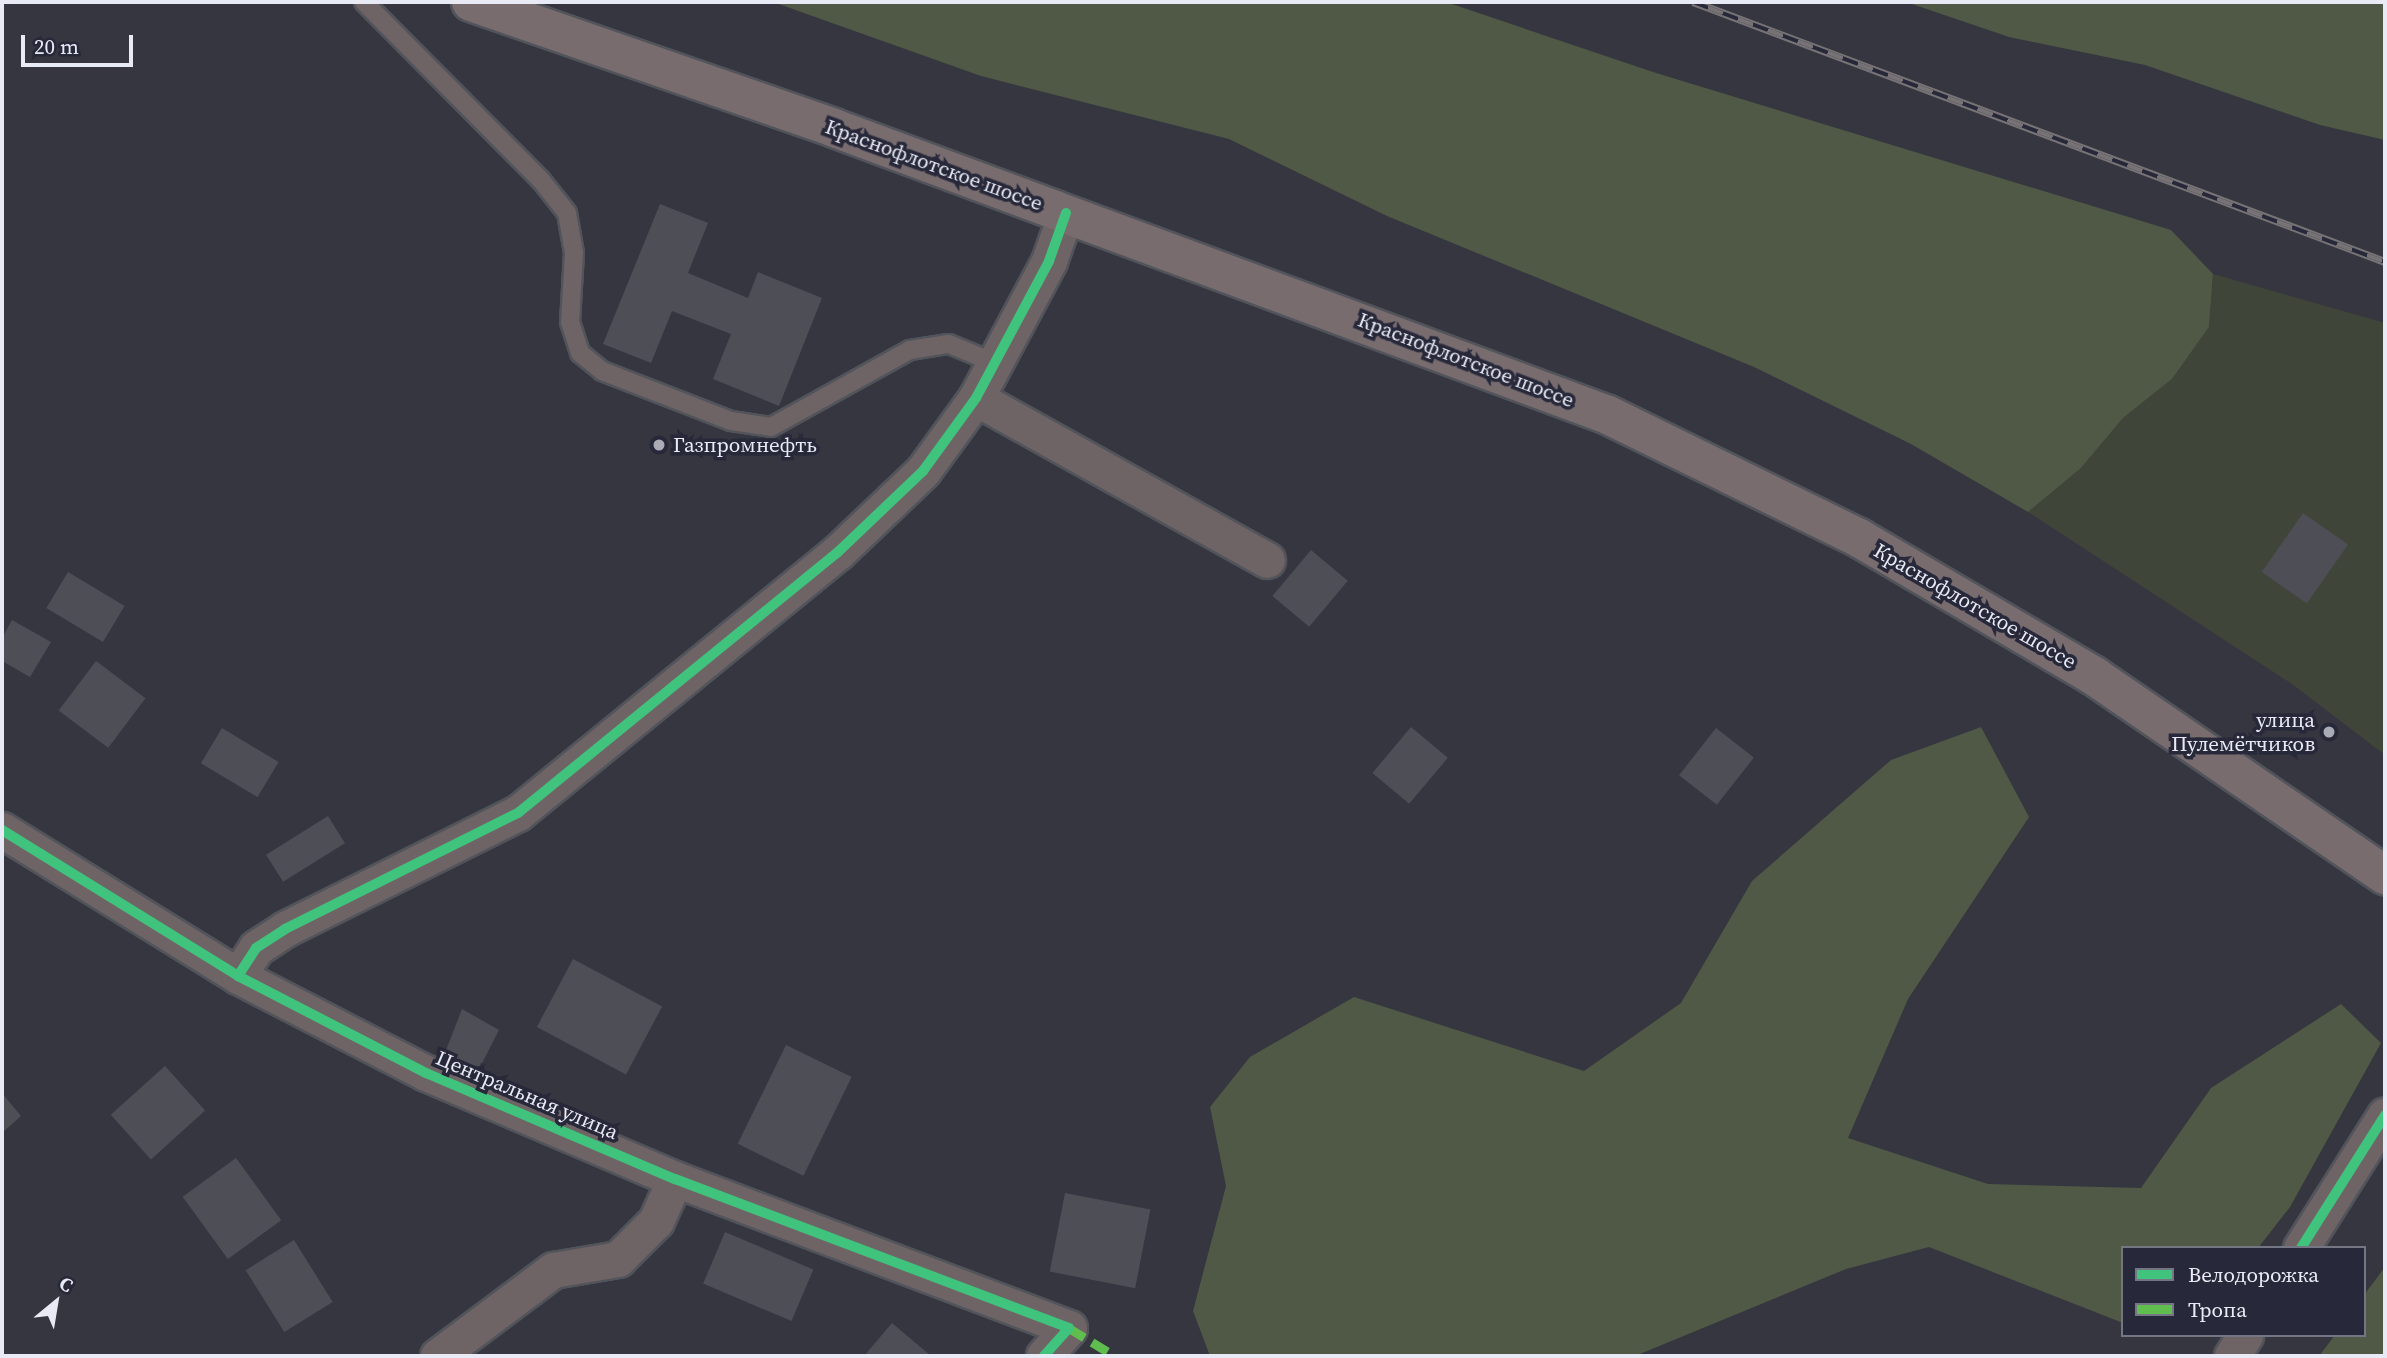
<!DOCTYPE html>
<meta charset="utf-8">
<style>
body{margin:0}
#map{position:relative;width:2387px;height:1358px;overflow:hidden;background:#35363f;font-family:"Source Serif 4",serif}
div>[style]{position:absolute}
.green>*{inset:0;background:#3f4538}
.forest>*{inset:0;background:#505945}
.building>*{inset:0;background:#4e4e57;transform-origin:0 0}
.roads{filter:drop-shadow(2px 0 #52545b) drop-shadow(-2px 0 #52545b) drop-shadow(0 2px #52545b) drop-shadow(0 -2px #52545b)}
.service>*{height:18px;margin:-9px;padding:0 9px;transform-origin:9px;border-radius:9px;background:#6e6365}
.minor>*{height:35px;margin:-17.5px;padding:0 17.5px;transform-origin:17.5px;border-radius:17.5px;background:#6e6365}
.primary>*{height:38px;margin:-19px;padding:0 19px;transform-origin:19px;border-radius:19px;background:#786c6f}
.rail>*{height:8px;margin-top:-4px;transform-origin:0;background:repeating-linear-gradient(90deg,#272839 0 16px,#767275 0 32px);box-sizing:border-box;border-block:2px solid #767275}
.quiet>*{height:9px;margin-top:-4.5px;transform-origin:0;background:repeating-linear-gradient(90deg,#5fbe4e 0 18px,transparent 0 27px)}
.cycleway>*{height:10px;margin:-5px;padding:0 5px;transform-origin:5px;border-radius:5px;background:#40c37c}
.dots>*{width:19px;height:19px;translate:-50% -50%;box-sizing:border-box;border:4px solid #272839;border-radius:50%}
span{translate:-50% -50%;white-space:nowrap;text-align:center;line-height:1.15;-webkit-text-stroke:7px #272839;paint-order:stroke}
.street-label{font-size:21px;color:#e8eaf5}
.poi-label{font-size:21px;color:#e8eaf5}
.left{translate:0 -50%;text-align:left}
.right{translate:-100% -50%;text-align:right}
.frame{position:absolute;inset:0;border:4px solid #e8eaf5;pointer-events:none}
.legend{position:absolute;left:2121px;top:1246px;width:245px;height:91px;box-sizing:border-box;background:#272839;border:2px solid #747684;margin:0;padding:9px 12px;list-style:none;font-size:21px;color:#e8eaf5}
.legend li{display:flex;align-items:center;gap:14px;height:35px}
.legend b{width:35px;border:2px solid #747684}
.north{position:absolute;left:21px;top:1267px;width:70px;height:70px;-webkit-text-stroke:5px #272839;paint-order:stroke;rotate:30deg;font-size:19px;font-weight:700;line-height:28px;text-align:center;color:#e8eaf5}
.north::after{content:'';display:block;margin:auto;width:24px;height:32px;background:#e8eaf5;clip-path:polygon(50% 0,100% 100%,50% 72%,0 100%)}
.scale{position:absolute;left:21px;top:35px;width:112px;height:32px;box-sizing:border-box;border:4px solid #e8eaf5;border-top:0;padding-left:9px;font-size:21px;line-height:24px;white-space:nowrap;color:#e8eaf5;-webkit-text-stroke:5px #272839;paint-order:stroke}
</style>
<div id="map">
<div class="green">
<i style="clip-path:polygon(2213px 274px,2385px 323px,2385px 755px,2292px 684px,2028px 512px,2081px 468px,2123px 418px,2172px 379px,2209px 327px)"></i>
</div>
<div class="forest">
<i style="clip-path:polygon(773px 2px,1446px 2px,1653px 72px,2171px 230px,2213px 274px,2209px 327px,2172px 379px,2123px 418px,2081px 468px,2028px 512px,1911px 444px,1754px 367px,1387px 216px,1229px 139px,981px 76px)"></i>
<i style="clip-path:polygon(1906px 2px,2385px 2px,2385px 140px,2320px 125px,2145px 65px,2009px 37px)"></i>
<i style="clip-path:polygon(1981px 727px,2029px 817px,1908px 999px,1848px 1138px,1988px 1184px,2141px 1188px,2211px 1088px,2341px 1004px,2381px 1043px,2290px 1207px,2258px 1248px,2123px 1248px,2123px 1323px,1929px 1247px,1846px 1269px,1635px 1356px,1210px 1356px,1193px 1311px,1226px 1186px,1210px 1107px,1250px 1057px,1354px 997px,1584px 1071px,1681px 1003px,1752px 881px,1891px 760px)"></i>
<i style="clip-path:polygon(2385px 1267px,2385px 1356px,2319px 1356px,2335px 1335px,2364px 1335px,2364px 1295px)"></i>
</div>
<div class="building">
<i style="clip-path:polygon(660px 204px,708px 223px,688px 273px,748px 298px,758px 272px,822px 298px,779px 406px,713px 379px,731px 334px,672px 311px,651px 363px,603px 344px)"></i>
<i style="left:2303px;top:513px;width:55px;height:72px;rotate:35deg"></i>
<i style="left:1311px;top:550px;width:48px;height:60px;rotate:40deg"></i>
<i style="left:68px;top:572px;width:66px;height:42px;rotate:31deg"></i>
<i style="clip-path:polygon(12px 620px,51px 642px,30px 677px,2px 661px,2px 638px)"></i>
<i style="left:96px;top:661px;width:62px;height:62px;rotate:37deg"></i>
<i style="left:1411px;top:727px;width:48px;height:60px;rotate:40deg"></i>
<i style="left:222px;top:728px;width:66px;height:41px;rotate:31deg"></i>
<i style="left:1716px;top:728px;width:48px;height:60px;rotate:38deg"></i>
<i style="left:328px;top:816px;width:32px;height:73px;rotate:58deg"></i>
<i style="left:573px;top:959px;width:101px;height:77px;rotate:28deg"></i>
<i style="clip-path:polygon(462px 1009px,499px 1030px,475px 1077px,443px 1058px)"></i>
<i style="left:786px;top:1045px;width:73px;height:110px;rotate:26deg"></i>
<i style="left:165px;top:1066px;width:60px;height:73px;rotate:48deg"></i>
<i style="clip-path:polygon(2px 1093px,21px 1116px,2px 1133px)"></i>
<i style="left:236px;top:1158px;width:77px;height:66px;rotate:54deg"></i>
<i style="left:1065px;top:1193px;width:87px;height:80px;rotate:11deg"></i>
<i style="left:725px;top:1232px;width:96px;height:56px;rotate:23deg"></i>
<i style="left:294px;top:1240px;width:73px;height:57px;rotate:58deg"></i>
<i style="clip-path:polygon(892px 1323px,931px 1356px,864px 1356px)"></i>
</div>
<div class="roads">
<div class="service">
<i style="left:364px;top:2px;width:250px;rotate:45.2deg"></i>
<i style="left:540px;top:179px;width:43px;rotate:51.5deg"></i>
<i style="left:567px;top:213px;width:41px;rotate:80.1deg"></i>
<i style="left:574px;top:253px;width:69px;rotate:93.3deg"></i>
<i style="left:570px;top:322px;width:33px;rotate:72deg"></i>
<i style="left:580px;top:353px;width:28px;rotate:39deg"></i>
<i style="left:602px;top:371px;width:138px;rotate:21.2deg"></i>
<i style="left:731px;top:421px;width:40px;rotate:8.5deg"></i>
<i style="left:771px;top:427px;width:159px;rotate:-29deg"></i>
<i style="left:910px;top:350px;width:39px;rotate:-9deg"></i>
<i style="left:949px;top:344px;width:50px;rotate:22.4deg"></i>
</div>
<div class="minor">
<i style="left:976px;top:398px;width:333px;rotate:29.1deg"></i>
<i style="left:2px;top:830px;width:278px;rotate:31.7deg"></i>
<i style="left:238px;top:976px;width:212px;rotate:27.3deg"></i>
<i style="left:426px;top:1073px;width:271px;rotate:23.1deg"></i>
<i style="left:675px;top:1179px;width:421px;rotate:20.7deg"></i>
<i style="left:1069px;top:1328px;width:38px;rotate:132deg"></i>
<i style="left:238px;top:976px;width:33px;rotate:-57deg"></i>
<i style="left:256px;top:948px;width:35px;rotate:-33deg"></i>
<i style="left:285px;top:929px;width:260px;rotate:-26.5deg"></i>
<i style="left:518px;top:813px;width:412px;rotate:-39.2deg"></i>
<i style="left:837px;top:553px;width:119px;rotate:-43.6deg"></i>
<i style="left:923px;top:471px;width:90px;rotate:-54deg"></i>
<i style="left:976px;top:398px;width:155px;rotate:-61.9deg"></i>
<i style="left:1049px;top:261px;width:51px;rotate:-70.5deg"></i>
<i style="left:2301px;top:1248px;width:157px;rotate:-57.7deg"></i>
<i style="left:438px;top:1356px;width:144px;rotate:-36.8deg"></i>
<i style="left:553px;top:1270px;width:66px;rotate:-9.6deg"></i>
<i style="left:618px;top:1259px;width:54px;rotate:-45deg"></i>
<i style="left:656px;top:1221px;width:46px;rotate:-65.7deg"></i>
<i style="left:2232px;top:1356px;width:25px;rotate:-58deg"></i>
</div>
<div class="primary">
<i style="left:471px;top:2px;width:384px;rotate:19.1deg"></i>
<i style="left:834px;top:128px;width:825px;rotate:20.34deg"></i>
<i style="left:1608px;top:415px;width:280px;rotate:26.1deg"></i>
<i style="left:1859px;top:538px;width:273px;rotate:30.4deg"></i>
<i style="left:2094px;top:676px;width:353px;rotate:34.4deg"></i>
</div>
</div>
<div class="rail">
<i style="left:1693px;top:2px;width:739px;rotate:20.59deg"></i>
</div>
<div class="quiet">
<i style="left:1069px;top:1328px;width:54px;rotate:31.3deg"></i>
</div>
<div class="cycleway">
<i style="left:2px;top:830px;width:278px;rotate:31.7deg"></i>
<i style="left:238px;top:976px;width:212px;rotate:27.3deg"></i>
<i style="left:426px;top:1073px;width:271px;rotate:23.1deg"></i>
<i style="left:675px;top:1179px;width:421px;rotate:20.7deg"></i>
<i style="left:1069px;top:1328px;width:38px;rotate:132deg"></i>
<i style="left:238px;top:976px;width:33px;rotate:-57deg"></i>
<i style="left:256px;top:948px;width:35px;rotate:-33deg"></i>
<i style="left:285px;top:929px;width:260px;rotate:-26.5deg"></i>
<i style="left:518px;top:813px;width:412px;rotate:-39.2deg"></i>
<i style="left:837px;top:553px;width:119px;rotate:-43.6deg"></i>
<i style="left:923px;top:471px;width:90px;rotate:-54deg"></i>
<i style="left:976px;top:398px;width:155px;rotate:-61.9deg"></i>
<i style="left:1049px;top:261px;width:51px;rotate:-70.5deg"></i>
<i style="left:2301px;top:1248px;width:157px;rotate:-57.7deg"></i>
</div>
<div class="dots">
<i style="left:659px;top:445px;background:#a9abb5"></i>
<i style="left:2329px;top:732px;background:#a9abb5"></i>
</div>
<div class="street-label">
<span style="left:934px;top:165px;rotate:20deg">Краснофлотское шоссе</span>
<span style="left:1466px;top:360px;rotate:21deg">Краснофлотское шоссе</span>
<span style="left:1975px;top:606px;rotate:30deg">Краснофлотское шоссе</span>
<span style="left:527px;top:1095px;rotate:23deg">Центральная улица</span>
</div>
<div class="poi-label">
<span class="left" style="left:673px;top:445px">Газпромнефть</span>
<span class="right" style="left:2315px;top:732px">улица<br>Пулемётчиков</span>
</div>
<div class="frame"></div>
<ul class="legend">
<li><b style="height:9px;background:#40c37c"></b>Велодорожка</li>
<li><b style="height:9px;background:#5fbe4e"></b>Тропа</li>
</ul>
<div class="north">С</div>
<div class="scale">20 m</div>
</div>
